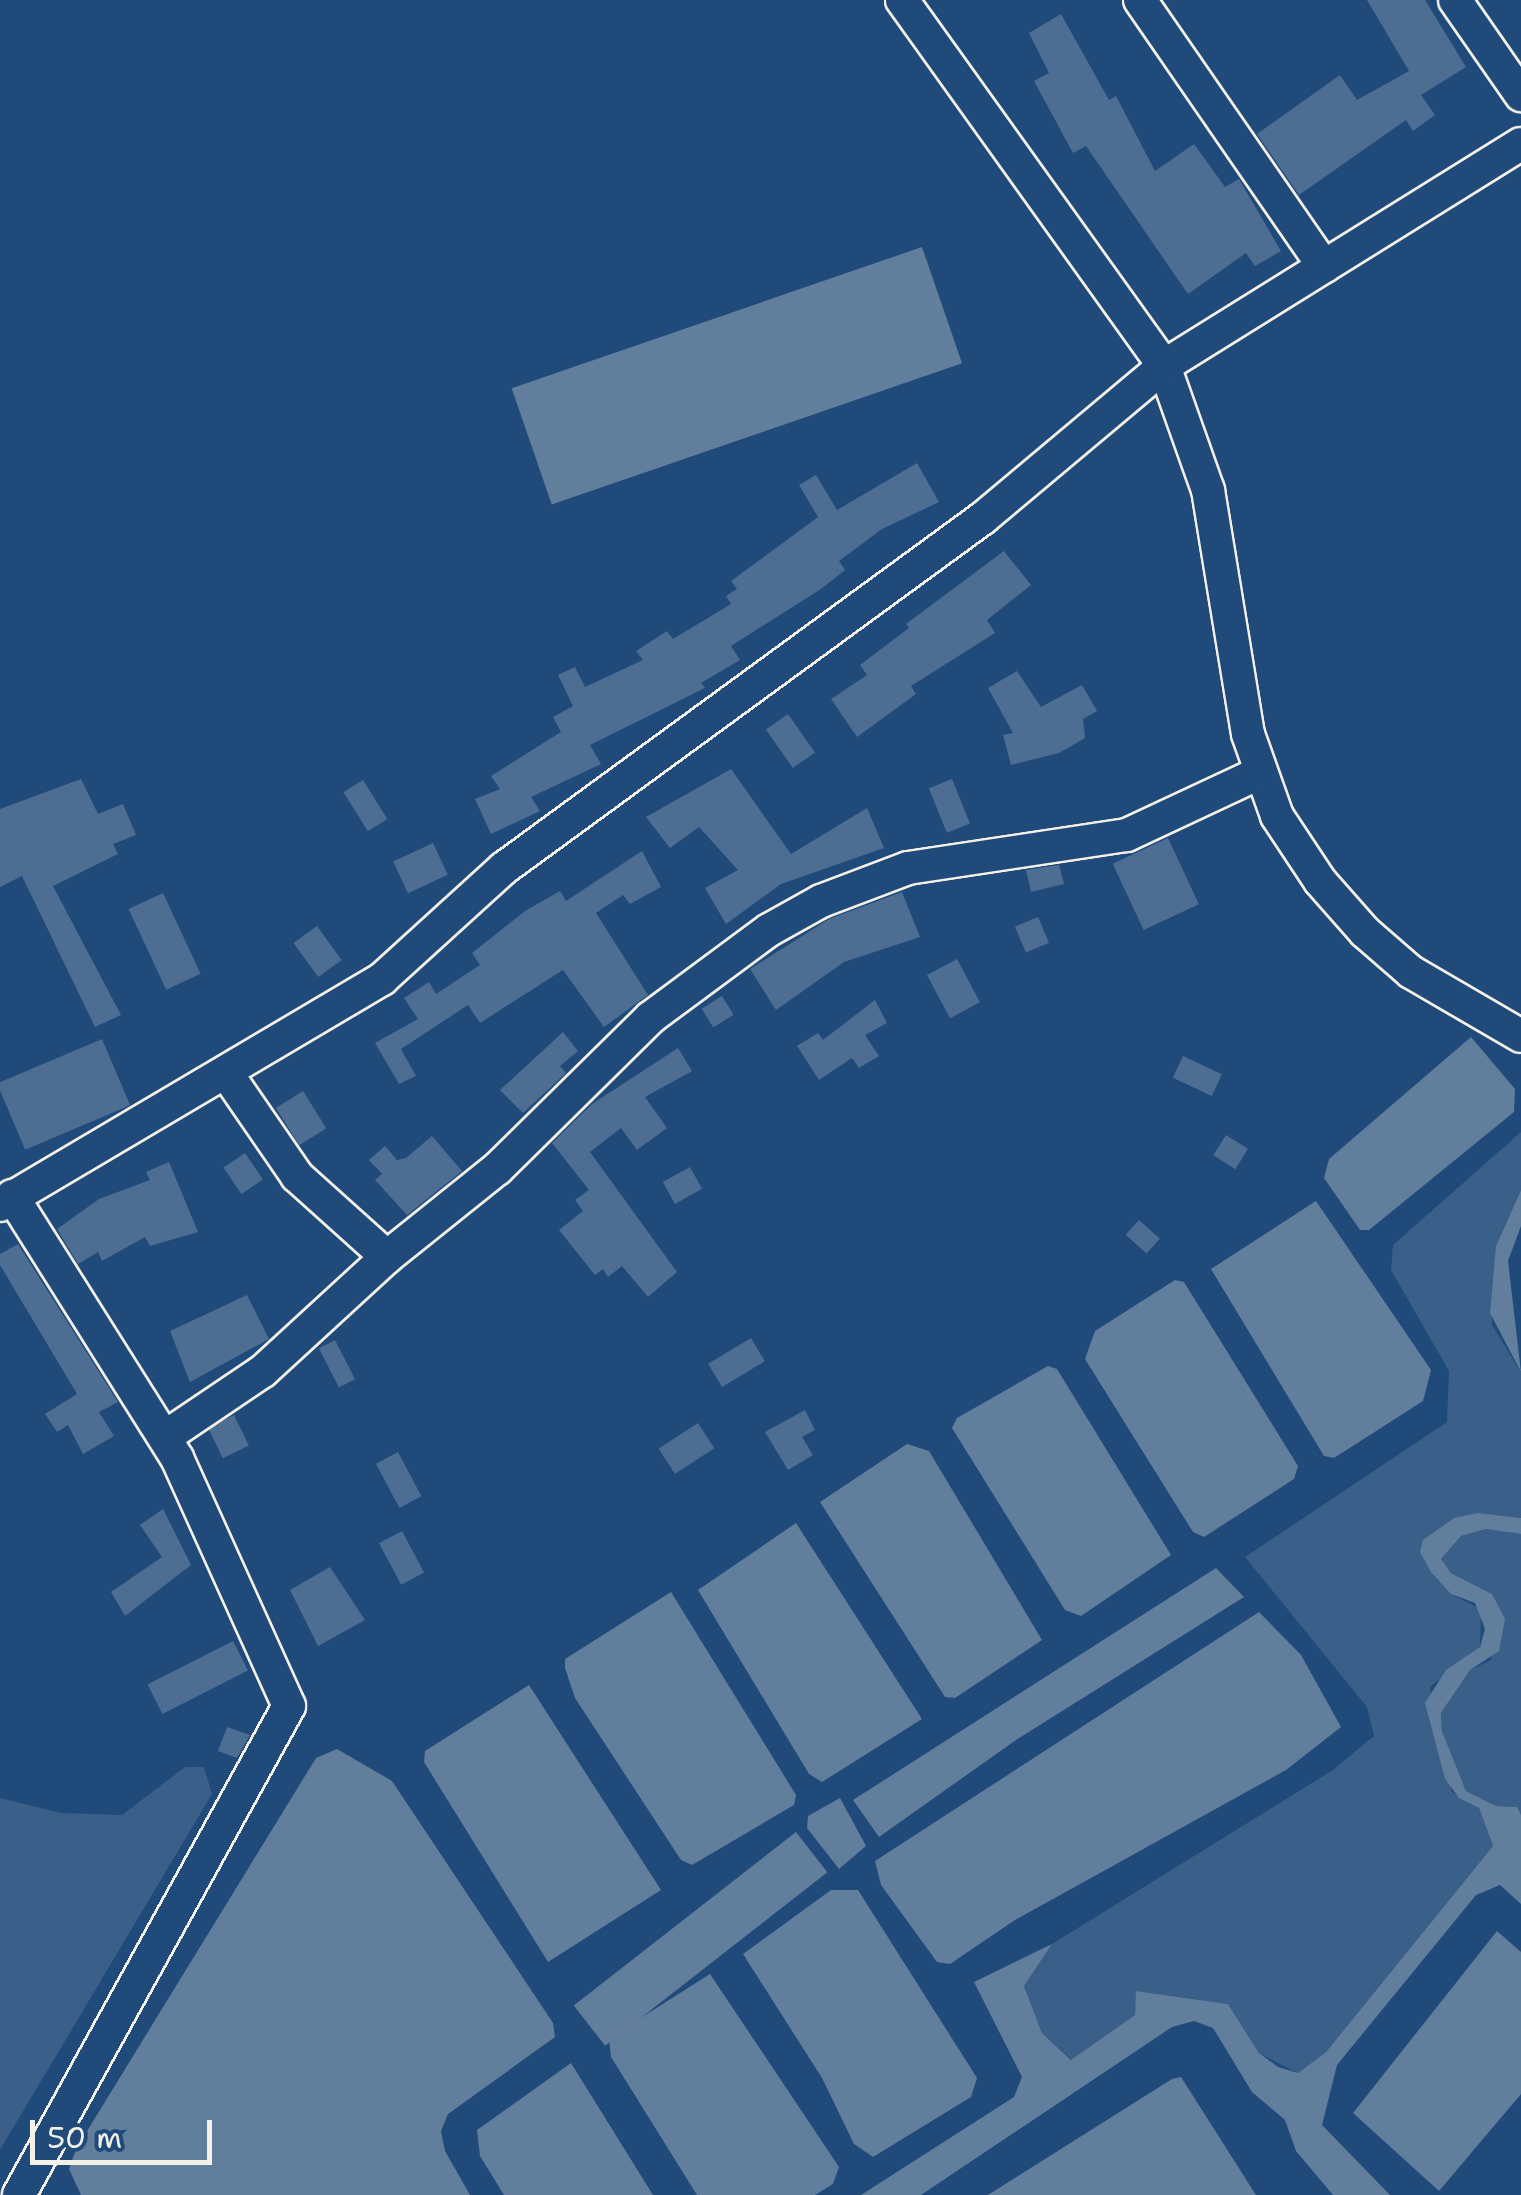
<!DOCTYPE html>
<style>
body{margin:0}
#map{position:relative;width:1521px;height:2195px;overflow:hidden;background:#1f4a7a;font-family:"Shantell Sans",sans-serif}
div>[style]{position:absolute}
.green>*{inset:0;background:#3a5f88}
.water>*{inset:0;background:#627e9d;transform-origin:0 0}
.building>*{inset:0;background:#4d6e92;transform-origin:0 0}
.roads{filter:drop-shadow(2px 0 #f4f1e8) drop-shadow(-2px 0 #f4f1e8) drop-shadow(0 2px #f4f1e8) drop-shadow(0 -2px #f4f1e8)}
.minor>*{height:32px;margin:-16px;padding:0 16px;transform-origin:16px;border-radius:16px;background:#1f4a7a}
span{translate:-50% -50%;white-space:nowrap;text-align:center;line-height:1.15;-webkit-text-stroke:8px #1f4a7a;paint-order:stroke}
.scale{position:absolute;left:30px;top:2120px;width:182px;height:45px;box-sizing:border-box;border:5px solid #f4f1e8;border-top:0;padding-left:12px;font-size:30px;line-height:35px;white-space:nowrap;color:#f4f1e8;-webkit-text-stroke:8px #1f4a7a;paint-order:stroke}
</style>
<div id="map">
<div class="green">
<i style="clip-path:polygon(1521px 1132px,1521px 1190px,1496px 1246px,1492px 1325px,1521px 1372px,1521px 1518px,1478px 1513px,1423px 1540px,1451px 1594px,1481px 1609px,1480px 1647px,1430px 1687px,1452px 1792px,1479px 1808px,1493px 1846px,1326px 2052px,1298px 2073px,1259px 2053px,1228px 2004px,1137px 1991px,1135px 2015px,1072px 2060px,1042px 2033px,1024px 1986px,1052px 1944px,1333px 1770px,1374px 1736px,1367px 1707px,1245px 1557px,1447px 1422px,1449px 1371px,1391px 1270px,1393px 1245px)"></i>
<i style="clip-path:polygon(1486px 1529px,1521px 1534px,1521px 1815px,1516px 1807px,1496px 1806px,1466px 1791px,1442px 1731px,1441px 1713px,1470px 1670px,1491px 1660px,1492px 1594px,1451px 1573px,1441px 1559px,1461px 1536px)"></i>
<i style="clip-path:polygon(185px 1767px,204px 1767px,212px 1794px,0 2150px,0 1798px,61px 1813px,122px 1815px)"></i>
</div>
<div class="water">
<i style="left:922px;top:247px;width:123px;height:434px;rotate:71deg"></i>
<i style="clip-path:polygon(1471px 1037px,1515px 1089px,1514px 1112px,1369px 1230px,1360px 1230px,1324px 1178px,1329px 1159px)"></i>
<i style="clip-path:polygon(1521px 1190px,1521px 1226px,1508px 1261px,1521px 1372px,1490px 1313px,1496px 1246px)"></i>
<i style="clip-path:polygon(1316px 1201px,1431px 1370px,1423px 1401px,1334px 1458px,1324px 1456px,1211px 1269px)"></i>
<i style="clip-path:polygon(1175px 1280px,1184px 1282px,1298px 1466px,1294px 1479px,1204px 1537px,1193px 1532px,1085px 1359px,1095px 1331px)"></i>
<i style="clip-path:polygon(1048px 1366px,1057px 1369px,1171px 1555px,1081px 1616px,1065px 1610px,952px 1428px,957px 1418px)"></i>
<i style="clip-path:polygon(907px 1444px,929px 1451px,1042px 1640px,955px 1698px,945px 1697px,820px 1502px)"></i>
<i style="clip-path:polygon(1478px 1513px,1521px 1518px,1521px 1534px,1486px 1529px,1461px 1536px,1441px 1559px,1451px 1573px,1492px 1594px,1505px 1619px,1499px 1651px,1470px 1670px,1441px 1713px,1442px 1731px,1466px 1791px,1496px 1806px,1517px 1807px,1521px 1815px,1521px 1904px,1500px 1885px,1476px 1895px,1337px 2065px,1322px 2125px,1390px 2195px,1333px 2195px,1296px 2151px,1285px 2120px,1252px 2092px,1213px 2028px,1194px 2021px,1172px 2027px,921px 2195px,861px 2195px,1014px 2097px,1022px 2077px,974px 1982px,1052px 1944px,1024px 1986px,1042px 2033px,1071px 2060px,1135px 2015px,1136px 1991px,1228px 2004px,1259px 2053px,1278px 2067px,1298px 2073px,1326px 2052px,1493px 1846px,1479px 1808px,1459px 1798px,1445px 1779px,1425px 1703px,1446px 1670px,1480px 1647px,1485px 1629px,1475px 1603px,1451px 1594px,1431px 1572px,1420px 1552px,1423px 1540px,1454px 1518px)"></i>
<i style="clip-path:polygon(796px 1523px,922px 1719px,822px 1782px,809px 1774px,698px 1590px)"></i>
<i style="clip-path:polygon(1216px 1568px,1244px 1597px,1016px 1740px,879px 1837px,853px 1800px)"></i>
<i style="clip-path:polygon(671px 1592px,796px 1795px,794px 1805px,692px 1865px,681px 1860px,575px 1698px,565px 1668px,565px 1659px)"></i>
<i style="clip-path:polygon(1259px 1612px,1301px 1655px,1341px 1727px,1286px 1770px,1015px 1920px,950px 1964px,937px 1962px,881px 1885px,875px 1861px)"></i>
<i style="clip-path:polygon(529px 1685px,661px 1890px,548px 1962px,424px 1762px,425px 1751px)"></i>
<i style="clip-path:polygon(337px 1749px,392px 1781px,553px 2023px,555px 2037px,448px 2114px,441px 2131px,445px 2151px,470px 2195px,81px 2195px,69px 2169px,76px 2149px,316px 1758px)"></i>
<i style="clip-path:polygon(840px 1798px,866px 1846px,839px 1869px,807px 1828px,808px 1816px)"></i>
<i style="left:796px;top:1832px;width:51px;height:282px;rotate:52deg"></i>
<i style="clip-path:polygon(831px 1890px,858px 1890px,977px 2078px,971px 2097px,873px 2157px,854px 2144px,822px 2078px,743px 1954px)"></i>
<i style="clip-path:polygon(1497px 1931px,1521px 1952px,1521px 2094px,1439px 2191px,1353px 2113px)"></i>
<i style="clip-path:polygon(710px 1974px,839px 2167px,833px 2184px,815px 2195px,697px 2195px,611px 2057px,609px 2038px)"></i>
<i style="clip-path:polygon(571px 2063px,653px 2195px,504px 2195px,480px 2156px,477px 2130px)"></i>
<i style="clip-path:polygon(1181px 2077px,1256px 2195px,988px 2195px,1172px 2079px)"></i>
</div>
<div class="building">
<i style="clip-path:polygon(1367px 0,1425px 0,1466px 67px,1421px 95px,1435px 115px,1413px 131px,1406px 120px,1299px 195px,1257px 134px,1340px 75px,1357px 100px,1409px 71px)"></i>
<i style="clip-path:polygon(1061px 14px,1109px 100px,1116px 96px,1155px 171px,1194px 144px,1225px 187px,1239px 179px,1281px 251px,1255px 266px,1246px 253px,1188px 294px,1086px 146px,1073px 153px,1034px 81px,1049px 73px,1029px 33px)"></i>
<i style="clip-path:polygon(917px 463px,939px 502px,882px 529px,839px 561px,845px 570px,821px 589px,731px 646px,740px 660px,701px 683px,705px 688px,590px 745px,601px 764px,531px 797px,540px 811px,491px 834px,475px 799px,500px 789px,491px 776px,561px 732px,553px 717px,573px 706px,558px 675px,575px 667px,585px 687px,643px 660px,636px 651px,667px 631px,673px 639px,731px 604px,726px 596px,737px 589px,731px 581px,818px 517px,799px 485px,816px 475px,837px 510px)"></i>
<i style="clip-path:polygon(1004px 551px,1031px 585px,987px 620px,995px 633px,911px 686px,916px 694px,857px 737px,831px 699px,867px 675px,860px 665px,909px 628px,906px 624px)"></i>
<i style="clip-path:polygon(1017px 671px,1041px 707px,1082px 685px,1097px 711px,1083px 719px,1085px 738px,1059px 753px,1011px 765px,1003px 735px,1013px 733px,988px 688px)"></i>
<i style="left:788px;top:714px;width:47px;height:27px;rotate:55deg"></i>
<i style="clip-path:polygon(731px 769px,791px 854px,867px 808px,884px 848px,781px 884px,726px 924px,705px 888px,738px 870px,699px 827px,670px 848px,646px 817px)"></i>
<i style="clip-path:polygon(81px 779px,98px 814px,123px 804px,136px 835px,113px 844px,118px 854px,53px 886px,121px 1015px,95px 1027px,22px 876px,0 887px,0 809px)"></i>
<i style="left:952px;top:779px;width:48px;height:25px;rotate:68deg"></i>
<i style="left:363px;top:780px;width:46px;height:23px;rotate:58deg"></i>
<i style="left:1168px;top:838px;width:73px;height:61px;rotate:65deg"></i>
<i style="left:433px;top:843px;width:35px;height:44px;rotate:65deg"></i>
<i style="clip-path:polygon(642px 851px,661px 887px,630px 904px,623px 895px,596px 913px,648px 995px,604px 1027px,563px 970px,480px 1023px,468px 1005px,401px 1049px,416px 1076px,399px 1084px,375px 1043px,418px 1019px,404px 998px,429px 982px,436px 994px,480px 965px,472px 953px,525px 911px,560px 891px,566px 901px)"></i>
<i style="clip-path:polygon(1059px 865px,1064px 884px,1031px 892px,1026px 870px)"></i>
<i style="clip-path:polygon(902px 892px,920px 937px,844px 962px,776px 1010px,750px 969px,829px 919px)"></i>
<i style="left:163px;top:893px;width:89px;height:38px;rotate:65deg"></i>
<i style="left:1038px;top:917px;width:28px;height:25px;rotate:67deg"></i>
<i style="left:317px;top:926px;width:42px;height:29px;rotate:54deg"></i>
<i style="left:957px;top:959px;width:49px;height:34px;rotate:62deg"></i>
<i style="left:722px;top:996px;width:22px;height:24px;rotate:58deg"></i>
<i style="clip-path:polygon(875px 1000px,887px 1023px,865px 1035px,879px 1056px,859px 1068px,852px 1058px,819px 1080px,797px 1046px,818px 1033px,823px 1040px)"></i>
<i style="clip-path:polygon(563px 1032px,578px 1051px,560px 1066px,566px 1073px,523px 1113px,500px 1090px)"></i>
<i style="left:102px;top:1039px;width:72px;height:114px;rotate:67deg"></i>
<i style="clip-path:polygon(678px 1048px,692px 1071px,645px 1097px,667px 1128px,637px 1150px,621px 1128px,590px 1152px,677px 1272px,648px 1297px,622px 1266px,608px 1277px,603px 1269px,595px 1275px,559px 1230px,583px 1211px,575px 1200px,589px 1190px,552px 1143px,592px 1104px)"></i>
<i style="left:1183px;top:1056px;width:43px;height:24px;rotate:25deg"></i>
<i style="left:303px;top:1091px;width:44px;height:32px;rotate:58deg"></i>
<i style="left:1226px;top:1135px;width:26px;height:24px;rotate:32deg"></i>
<i style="clip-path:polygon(432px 1136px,462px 1171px,407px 1215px,375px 1180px,382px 1174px,369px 1160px,385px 1146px,397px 1160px,406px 1158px)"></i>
<i style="left:245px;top:1153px;width:32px;height:26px;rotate:56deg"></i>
<i style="clip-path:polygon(169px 1162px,198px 1232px,150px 1246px,145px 1237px,102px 1261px,98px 1252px,78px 1264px,57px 1229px,99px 1199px,150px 1180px,146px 1172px)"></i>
<i style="left:690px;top:1167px;width:25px;height:31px;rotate:61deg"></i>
<i style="left:1139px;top:1220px;width:28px;height:20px;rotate:42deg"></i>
<i style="clip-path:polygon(18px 1244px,118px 1402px,99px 1412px,114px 1436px,83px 1454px,68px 1425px,57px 1432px,45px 1414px,77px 1394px,0 1265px,0 1254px)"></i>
<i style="clip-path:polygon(247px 1295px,269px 1339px,190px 1382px,170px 1331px)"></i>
<i style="left:751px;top:1338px;width:27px;height:50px;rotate:59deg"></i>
<i style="left:335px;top:1340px;width:44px;height:18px;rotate:63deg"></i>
<i style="clip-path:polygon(805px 1410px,815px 1430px,802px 1437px,813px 1455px,788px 1470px,765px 1432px)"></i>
<i style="left:234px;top:1415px;width:34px;height:29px;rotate:64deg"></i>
<i style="left:698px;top:1423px;width:30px;height:47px;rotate:57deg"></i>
<i style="left:398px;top:1452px;width:50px;height:25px;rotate:62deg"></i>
<i style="clip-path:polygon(163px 1509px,191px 1565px,125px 1616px,111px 1592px,162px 1557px,140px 1525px)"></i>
<i style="left:402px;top:1531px;width:47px;height:26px;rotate:62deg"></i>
<i style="clip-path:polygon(330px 1567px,365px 1620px,318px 1646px,290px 1590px)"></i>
<i style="left:233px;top:1641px;width:33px;height:96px;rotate:63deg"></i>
<i style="clip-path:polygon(227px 1727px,250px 1735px,237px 1758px,218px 1751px)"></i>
</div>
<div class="roads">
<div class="minor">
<i style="left:902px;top:0;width:450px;rotate:54.4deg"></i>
<i style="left:1164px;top:366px;width:132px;rotate:70.5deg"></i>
<i style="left:1208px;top:490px;width:247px;rotate:80.7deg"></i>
<i style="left:1248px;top:734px;width:87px;rotate:70.5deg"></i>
<i style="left:1277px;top:816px;width:78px;rotate:56.5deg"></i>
<i style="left:1320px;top:881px;width:68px;rotate:48.6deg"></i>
<i style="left:1365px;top:932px;width:61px;rotate:41deg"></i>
<i style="left:1411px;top:972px;width:127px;rotate:30.2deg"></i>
<i style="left:1140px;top:0;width:324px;rotate:55.4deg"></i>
<i style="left:1455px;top:0;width:116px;rotate:55.2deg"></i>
<i style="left:227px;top:1074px;width:124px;rotate:55.5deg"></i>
<i style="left:297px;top:1176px;width:121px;rotate:42deg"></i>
<i style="left:12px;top:1196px;width:310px;rotate:57.8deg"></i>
<i style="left:177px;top:1458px;width:272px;rotate:65.7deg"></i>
<i style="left:289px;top:1706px;width:559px;rotate:118.91deg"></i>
<i style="left:0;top:1205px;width:444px;rotate:-30.6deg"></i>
<i style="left:382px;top:979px;width:165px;rotate:-42.3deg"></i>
<i style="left:504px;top:868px;width:593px;rotate:-36.16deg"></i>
<i style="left:983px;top:518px;width:236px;rotate:-40deg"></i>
<i style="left:1164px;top:366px;width:420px;rotate:-31.9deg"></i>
<i style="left:165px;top:1437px;width:118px;rotate:-34deg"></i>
<i style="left:263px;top:1371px;width:168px;rotate:-42.6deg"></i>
<i style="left:387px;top:1257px;width:141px;rotate:-38.7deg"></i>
<i style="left:497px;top:1169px;width:215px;rotate:-44.6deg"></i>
<i style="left:650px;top:1018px;width:148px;rotate:-36.5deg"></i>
<i style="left:769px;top:930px;width:60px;rotate:-29.1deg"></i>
<i style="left:821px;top:901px;width:93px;rotate:-20.8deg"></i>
<i style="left:908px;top:868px;width:221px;rotate:-8.6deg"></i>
<i style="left:1127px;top:835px;width:144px;rotate:-25.1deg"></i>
</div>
</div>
<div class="scale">50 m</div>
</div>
